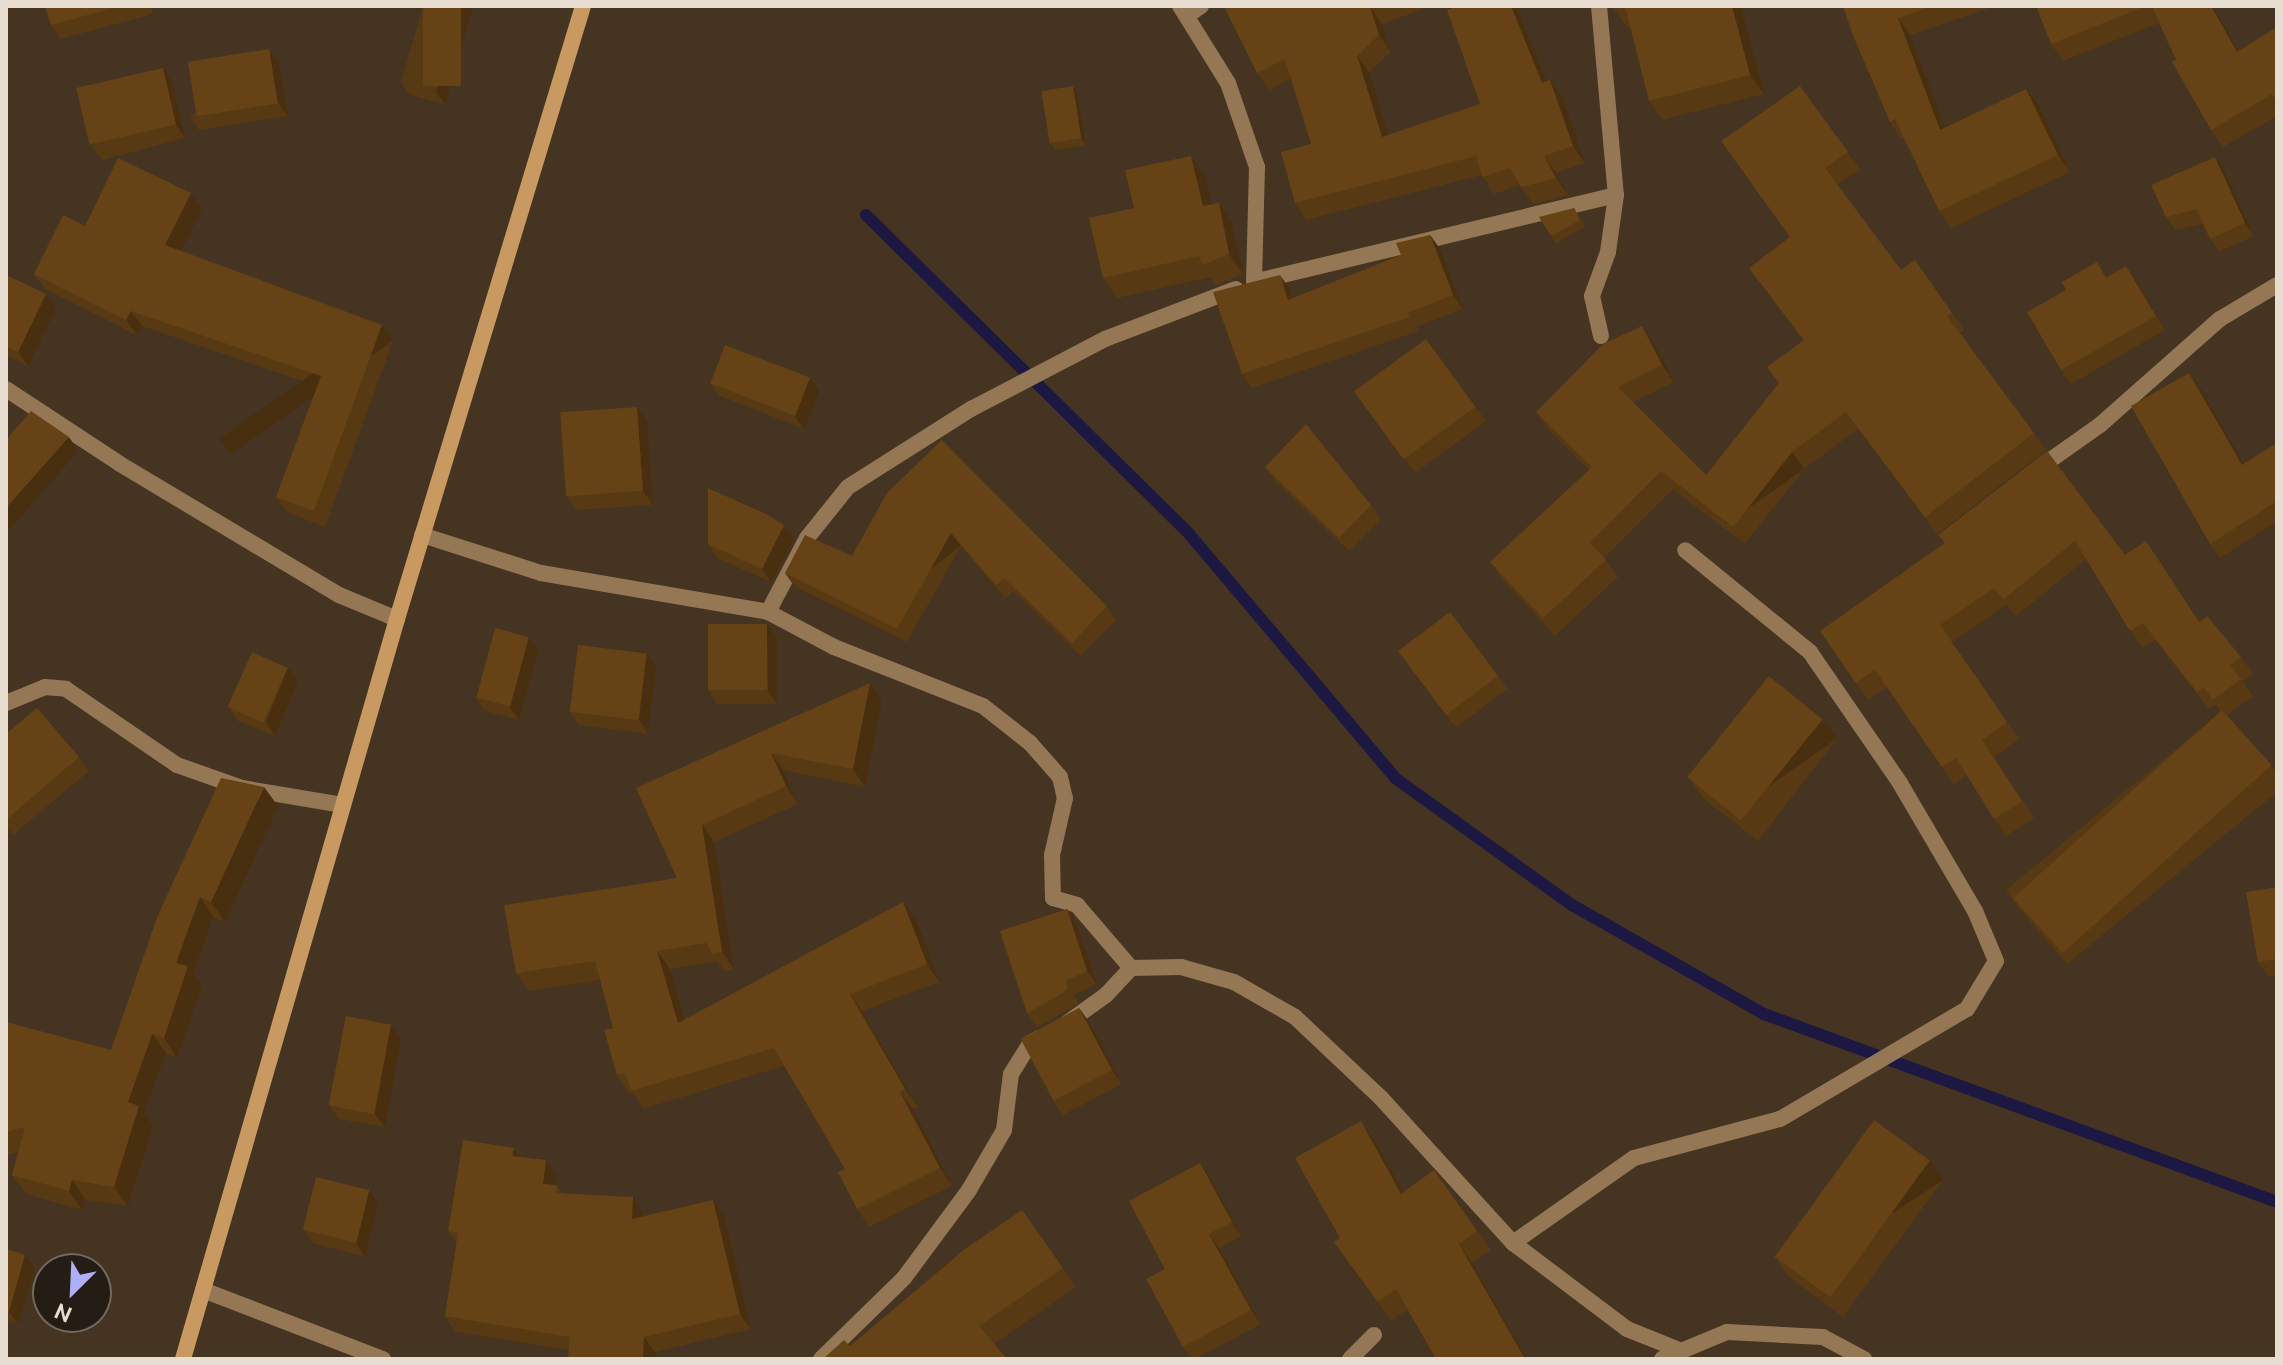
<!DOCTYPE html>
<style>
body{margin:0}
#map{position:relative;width:2283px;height:1365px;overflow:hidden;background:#443421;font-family:Ubuntu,sans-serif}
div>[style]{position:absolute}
.stream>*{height:12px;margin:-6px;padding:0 6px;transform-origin:6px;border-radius:6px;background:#1d1842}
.street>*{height:16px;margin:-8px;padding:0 8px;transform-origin:8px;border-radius:8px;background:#947754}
.secondary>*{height:16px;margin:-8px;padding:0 8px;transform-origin:8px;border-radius:8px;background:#c89a61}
.wall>*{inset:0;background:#573a13;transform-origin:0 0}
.shaded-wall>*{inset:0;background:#472f0f;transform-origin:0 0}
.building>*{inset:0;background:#654316;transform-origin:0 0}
span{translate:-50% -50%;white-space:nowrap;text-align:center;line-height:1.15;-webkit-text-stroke:6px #241d15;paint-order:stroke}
.frame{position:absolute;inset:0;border:8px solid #e7ddd1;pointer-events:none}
.north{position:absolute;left:32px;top:1253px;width:80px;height:80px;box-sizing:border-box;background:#241d15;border:2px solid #726a60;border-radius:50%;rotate:204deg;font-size:22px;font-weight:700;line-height:32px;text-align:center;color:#e7ddd1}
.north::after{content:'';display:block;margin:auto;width:28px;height:36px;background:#afaefa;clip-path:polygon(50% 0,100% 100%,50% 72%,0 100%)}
</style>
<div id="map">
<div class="stream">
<i style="left:866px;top:215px;width:455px;rotate:44.6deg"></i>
<i style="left:1190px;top:535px;width:318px;rotate:49.8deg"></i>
<i style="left:1395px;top:778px;width:218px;rotate:35.7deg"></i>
<i style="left:1572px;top:905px;width:221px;rotate:29.6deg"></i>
<i style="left:1764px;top:1014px;width:546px;rotate:20.13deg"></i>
</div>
<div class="street">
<i style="left:1180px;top:6px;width:91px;rotate:58.1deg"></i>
<i style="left:1228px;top:83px;width:89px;rotate:71deg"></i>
<i style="left:1257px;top:167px;width:115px;rotate:91.5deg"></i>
<i style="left:1599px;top:6px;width:190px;rotate:84.9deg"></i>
<i style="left:1616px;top:195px;width:58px;rotate:98deg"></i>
<i style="left:1608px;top:252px;width:47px;rotate:110deg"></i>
<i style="left:1592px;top:296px;width:41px;rotate:77.3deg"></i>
<i style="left:1188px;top:15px;width:16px;rotate:-35deg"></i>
<i style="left:1262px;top:280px;width:364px;rotate:-13.5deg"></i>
<i style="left:6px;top:389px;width:136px;rotate:33.3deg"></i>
<i style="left:120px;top:464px;width:255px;rotate:30.9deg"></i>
<i style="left:339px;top:595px;width:63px;rotate:22.5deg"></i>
<i style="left:2035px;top:471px;width:80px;rotate:-35.3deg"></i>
<i style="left:2100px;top:425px;width:160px;rotate:-41.5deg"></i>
<i style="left:2220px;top:319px;width:66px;rotate:-30.8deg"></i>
<i style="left:422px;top:535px;width:125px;rotate:17.7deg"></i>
<i style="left:541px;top:573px;width:230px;rotate:9.7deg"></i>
<i style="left:768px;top:612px;width:75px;rotate:27.9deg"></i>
<i style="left:834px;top:647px;width:160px;rotate:21.6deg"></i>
<i style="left:983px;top:706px;width:60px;rotate:38.2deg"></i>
<i style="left:1030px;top:743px;width:45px;rotate:48.6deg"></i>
<i style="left:1060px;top:777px;width:22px;rotate:77deg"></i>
<i style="left:1065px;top:798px;width:58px;rotate:102.8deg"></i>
<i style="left:1052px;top:855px;width:43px;rotate:88.7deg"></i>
<i style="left:1053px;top:898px;width:25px;rotate:16deg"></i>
<i style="left:1077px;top:905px;width:83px;rotate:49.4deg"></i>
<i style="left:768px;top:612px;width:84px;rotate:-62.2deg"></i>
<i style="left:807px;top:538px;width:65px;rotate:-51.2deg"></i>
<i style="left:848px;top:487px;width:146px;rotate:-32.4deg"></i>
<i style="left:971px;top:409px;width:151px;rotate:-27.6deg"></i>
<i style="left:1105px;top:339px;width:140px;rotate:-20.9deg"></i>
<i style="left:6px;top:703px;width:42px;rotate:-22.3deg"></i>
<i style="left:45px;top:687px;width:21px;rotate:5deg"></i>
<i style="left:66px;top:689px;width:135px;rotate:34.4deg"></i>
<i style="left:177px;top:765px;width:69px;rotate:19.5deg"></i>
<i style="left:242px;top:788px;width:102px;rotate:9.6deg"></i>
<i style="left:1067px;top:1023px;width:48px;rotate:-35.7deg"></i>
<i style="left:1106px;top:995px;width:37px;rotate:-47deg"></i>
<i style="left:1131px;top:968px;width:50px;rotate:-1.1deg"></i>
<i style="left:1181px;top:967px;width:55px;rotate:15.8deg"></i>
<i style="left:1234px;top:982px;width:70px;rotate:29.8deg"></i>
<i style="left:1295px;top:1017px;width:118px;rotate:43.3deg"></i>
<i style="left:1381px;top:1098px;width:196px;rotate:47.7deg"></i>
<i style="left:1513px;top:1243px;width:143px;rotate:37deg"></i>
<i style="left:1627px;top:1329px;width:54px;rotate:21.8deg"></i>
<i style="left:1513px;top:1243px;width:148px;rotate:-35.1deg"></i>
<i style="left:1634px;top:1158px;width:151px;rotate:-15deg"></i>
<i style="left:1780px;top:1119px;width:217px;rotate:-30.5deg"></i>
<i style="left:1967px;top:1009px;width:56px;rotate:-58.9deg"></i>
<i style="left:1996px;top:961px;width:54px;rotate:-112.8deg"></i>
<i style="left:1975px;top:911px;width:148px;rotate:-120.4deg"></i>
<i style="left:1900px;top:783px;width:159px;rotate:-124.5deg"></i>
<i style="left:1810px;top:652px;width:161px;rotate:-140.8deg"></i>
<i style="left:203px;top:1290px;width:193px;rotate:21deg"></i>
<i style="left:821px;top:1359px;width:116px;rotate:-44.3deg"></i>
<i style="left:904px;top:1278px;width:109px;rotate:-53.5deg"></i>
<i style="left:969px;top:1190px;width:69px;rotate:-59.7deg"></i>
<i style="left:1004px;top:1130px;width:56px;rotate:-82.9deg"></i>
<i style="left:1011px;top:1074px;width:36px;rotate:-58deg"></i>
<i style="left:1030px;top:1043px;width:10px;rotate:-29deg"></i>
<i style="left:1350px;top:1359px;width:34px;rotate:-45deg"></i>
<i style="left:1662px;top:1359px;width:70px;rotate:-22.6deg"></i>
<i style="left:1727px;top:1332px;width:96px;rotate:3deg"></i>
<i style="left:1823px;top:1337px;width:47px;rotate:28.2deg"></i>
</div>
<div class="secondary">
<i style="left:183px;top:1359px;width:770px;rotate:-73.87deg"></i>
<i style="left:397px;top:619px;width:641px;rotate:-73.12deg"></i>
</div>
<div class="wall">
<i style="clip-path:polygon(45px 6px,151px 6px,153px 14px,60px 39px,51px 25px)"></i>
<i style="clip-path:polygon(423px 6px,445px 104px,410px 95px,401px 83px)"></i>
<i style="clip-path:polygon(1226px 6px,1432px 6px,1382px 24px,1391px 52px,1369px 72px,1388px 135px,1480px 104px,1459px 6px,1516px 6px,1546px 81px,1562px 97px,1585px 163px,1556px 173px,1568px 195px,1533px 204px,1520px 185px,1494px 194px,1482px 175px,1306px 220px,1295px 203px,1311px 144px,1291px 79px,1269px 90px,1257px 73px)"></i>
<i style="clip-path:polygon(1612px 6px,1741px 6px,1764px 94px,1662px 120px,1649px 101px,1630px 27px,1627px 27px)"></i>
<i style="clip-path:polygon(1843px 6px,1995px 6px,1910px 35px,1944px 128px,2026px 89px,2039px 106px,2070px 172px,1951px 228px,1939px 211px,1904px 138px,1902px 139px,1890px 122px)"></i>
<i style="clip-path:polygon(2036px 6px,2213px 6px,2239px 51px,2277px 27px,2277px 116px,2223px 147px,2211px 130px,2176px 60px,2159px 23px,2063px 61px,2051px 44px)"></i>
<i style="clip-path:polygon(269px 49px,279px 63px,288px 116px,199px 130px,190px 117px)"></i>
<i style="clip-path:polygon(163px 68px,172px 82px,185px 138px,102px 160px,92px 147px)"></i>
<i style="clip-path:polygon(1800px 86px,1860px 169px,1837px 185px,1901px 270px,1915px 260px,1964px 330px,1960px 333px,2046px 450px,1937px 534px,1858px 429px,1804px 469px,1745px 544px,1673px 489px,1604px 558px,1618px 577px,1555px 636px,1502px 579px,1490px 562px,1589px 470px,1548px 429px,1536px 412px,1654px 343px,1674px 382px,1633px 402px,1706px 475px,1779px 384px,1803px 340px,1749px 268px,1790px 237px)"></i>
<i style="clip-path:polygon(1077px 93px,1086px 145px,1055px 150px,1050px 143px)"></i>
<i style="clip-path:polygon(2224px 170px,2254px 236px,2219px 252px,2210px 239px,2203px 224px,2175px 230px,2166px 217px)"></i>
<i style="clip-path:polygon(1205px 176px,1211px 204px,1219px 203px,1232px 223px,1243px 274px,1216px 285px,1210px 277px,1117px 298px,1103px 278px,1134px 208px)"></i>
<i style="clip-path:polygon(191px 193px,202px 209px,181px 251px,382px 325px,393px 341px,325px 527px,287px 512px,276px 497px,317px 386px,142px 326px,137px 335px,45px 289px,34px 274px,85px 226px)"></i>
<i style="clip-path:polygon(1574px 208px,1585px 227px,1556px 243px,1551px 236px)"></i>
<i style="clip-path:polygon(1430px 235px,1440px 249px,1463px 309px,1416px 327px,1419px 331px,1251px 388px,1242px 374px,1289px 288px,1293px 298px,1401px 255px)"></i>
<i style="clip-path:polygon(2126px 266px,2136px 280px,2165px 330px,2071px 384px,2061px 370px,2108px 277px)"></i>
<i style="clip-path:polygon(6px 275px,46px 294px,56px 308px,28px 366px,6px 355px)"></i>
<i style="clip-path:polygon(1426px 339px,1486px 421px,1415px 473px,1364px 405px)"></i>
<i style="clip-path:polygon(710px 383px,819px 392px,804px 429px,720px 396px)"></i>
<i style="clip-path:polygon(2199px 386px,2243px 464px,2277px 443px,2277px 521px,2220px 558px,2210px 544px)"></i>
<i style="clip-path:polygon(637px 407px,647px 421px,653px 505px,576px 510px,567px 496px)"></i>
<i style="clip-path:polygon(2047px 451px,2125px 555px,2158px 558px,2199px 622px,2241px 657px,2253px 674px,2243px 682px,2253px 696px,2227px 715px,2277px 773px,2277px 792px,2067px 964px,2020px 910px,2006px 890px,2221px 712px,2216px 705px,2209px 709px,2155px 640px,2142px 648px,2086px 559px,2016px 616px,2006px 605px,1952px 642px,2019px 739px,1994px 757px,2034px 818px,2006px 836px,1967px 775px,1954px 784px,1887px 687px,1868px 700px,1820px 631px,1944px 543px)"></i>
<i style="clip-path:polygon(1265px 467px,1371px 505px,1381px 519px,1349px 551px,1275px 481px)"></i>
<i style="clip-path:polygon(887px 493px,1107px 606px,1116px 620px,1081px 656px,1013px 591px,1005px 598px,961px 546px,907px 642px,794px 586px,785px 573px,852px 556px)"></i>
<i style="clip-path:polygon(784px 525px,794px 539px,771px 582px,717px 558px,708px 544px)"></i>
<i style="left:1450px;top:612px;width:96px;height:65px;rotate:53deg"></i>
<i style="clip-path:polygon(767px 624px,777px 638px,777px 704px,717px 704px,708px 690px)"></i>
<i style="clip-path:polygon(529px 637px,538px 651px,519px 720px,485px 711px,475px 697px)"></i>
<i style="clip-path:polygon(647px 653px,656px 667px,648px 734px,579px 725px,569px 711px)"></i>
<i style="clip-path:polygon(288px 668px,298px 681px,275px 736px,238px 721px,229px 707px)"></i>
<i style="clip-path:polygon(882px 701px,865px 787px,783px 770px,798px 804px,714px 842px,734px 969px,725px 972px,717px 961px,670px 969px,684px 1019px,916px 919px,939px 982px,862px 1011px,918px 1107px,913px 1109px,952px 1186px,869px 1227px,857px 1209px,845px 1169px,784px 1066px,643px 1109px,632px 1092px,629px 1093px,617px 1075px,613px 1028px,600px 980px,528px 991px,516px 973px,677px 878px,636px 788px)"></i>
<i style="clip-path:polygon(6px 734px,79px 757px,89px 771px,13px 835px,6px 827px)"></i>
<i style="clip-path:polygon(1837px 739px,1758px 841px,1703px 798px,1689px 778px)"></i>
<i style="clip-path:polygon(278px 806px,225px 922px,213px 917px,193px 974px,202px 986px,177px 1058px,166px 1053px,144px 1113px,153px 1126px,128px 1206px,86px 1200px,82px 1210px,26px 1194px,12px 1175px,18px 1152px,6px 1155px,6px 1022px,111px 1050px,158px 915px)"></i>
<i style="clip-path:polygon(2277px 887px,2277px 975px,2268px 976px,2258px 962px)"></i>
<i style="clip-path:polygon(1067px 909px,1076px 923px,1097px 984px,1074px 995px,1078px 1002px,1073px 1007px,1037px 1027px,1027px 1013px)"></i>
<i style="clip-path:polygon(1079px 1008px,1089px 1022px,1122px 1084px,1063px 1115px,1053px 1101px)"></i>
<i style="clip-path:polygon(401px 1039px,385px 1127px,339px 1119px,329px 1105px)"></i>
<i style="clip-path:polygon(1374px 1140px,1403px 1192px,1434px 1170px,1491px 1250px,1472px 1263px,1527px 1359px,1436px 1359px,1408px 1309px,1391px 1321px,1334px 1242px,1340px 1238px)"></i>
<i style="clip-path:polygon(514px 1148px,520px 1157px,557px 1175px,555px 1185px,557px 1185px,563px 1194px,643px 1213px,643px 1216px,713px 1200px,724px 1215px,751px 1329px,655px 1352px,569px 1350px,456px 1332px,445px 1316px,457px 1244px,448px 1231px)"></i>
<i style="clip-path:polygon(1930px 1160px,1943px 1180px,1843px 1317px,1788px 1276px,1774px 1256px)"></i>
<i style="clip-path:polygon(1200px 1163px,1210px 1177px,1241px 1236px,1219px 1248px,1261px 1324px,1195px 1359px,1192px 1359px,1183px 1347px,1165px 1269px)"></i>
<i style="clip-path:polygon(378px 1203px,365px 1257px,313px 1243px,304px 1230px)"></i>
<i style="clip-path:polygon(1022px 1210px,1076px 1287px,994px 1344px,850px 1346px)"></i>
<i style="clip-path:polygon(6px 1249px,35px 1269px,18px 1324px,6px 1321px)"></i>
</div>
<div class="shaded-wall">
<i style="clip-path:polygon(461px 6px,473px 6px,445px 104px,436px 92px)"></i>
<i style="clip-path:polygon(1511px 6px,1516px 6px,1554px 100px,1542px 83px)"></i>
<i style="clip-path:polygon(1732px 6px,1741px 6px,1764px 94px,1750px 75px)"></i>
<i style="clip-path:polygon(2211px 6px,2213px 6px,2249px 69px,2237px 52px)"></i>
<i style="clip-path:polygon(1370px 7px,1382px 24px,1391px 52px,1379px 35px)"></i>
<i style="clip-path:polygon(1898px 18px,1910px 35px,1952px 147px,1940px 130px)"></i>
<i style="clip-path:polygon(269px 49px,279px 63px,288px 116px,278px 103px)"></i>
<i style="clip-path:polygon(1357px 56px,1369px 72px,1394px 154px,1382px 137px)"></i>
<i style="clip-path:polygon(163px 68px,172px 82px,185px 138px,176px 125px)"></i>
<i style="clip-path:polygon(1550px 80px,1562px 97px,1585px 163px,1573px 146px)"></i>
<i style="clip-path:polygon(1073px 86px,1077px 93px,1086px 145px,1081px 138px)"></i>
<i style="clip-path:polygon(2026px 89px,2039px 106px,2070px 172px,2058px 155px)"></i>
<i style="clip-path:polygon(1191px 156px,1205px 176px,1217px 226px,1203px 206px)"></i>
<i style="clip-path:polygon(1544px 156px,1556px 173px,1568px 195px,1556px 178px)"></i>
<i style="clip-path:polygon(2215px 157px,2224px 170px,2254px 236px,2245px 223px)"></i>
<i style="clip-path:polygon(191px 193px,202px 209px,176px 261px,165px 245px)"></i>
<i style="clip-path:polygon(1219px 203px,1232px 223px,1243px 274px,1229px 254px)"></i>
<i style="clip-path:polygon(1430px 235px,1440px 249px,1463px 309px,1453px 295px)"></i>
<i style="clip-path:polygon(2126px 266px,2136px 280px,2165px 330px,2156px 316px)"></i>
<i style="clip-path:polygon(1280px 275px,1289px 288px,1298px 313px,1288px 300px)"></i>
<i style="clip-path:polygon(46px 294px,56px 308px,28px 366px,18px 352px)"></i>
<i style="clip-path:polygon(131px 311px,142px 326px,137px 335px,126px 320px)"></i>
<i style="left:382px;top:325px;width:19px;height:198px;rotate:55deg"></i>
<i style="clip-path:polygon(1642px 326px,1654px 343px,1674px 382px,1662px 365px)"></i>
<i style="clip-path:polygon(2189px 373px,2199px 386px,2252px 479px,2242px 465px)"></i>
<i style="clip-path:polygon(810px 378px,819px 392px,804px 429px,794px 416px)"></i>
<i style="clip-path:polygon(637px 407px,647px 421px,653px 505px,643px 491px)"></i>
<i style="clip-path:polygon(69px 437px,78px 451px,6px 533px,6px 508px)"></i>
<i style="left:1792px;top:452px;width:21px;height:95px;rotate:55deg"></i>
<i style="clip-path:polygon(784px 525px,794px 539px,771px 582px,762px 569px)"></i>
<i style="left:951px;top:533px;width:16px;height:110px;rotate:52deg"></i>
<i style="clip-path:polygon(767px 624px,777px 638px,777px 704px,768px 691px)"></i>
<i style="clip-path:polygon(529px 637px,538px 651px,519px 720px,509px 707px)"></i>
<i style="clip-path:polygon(647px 653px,656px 667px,648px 734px,639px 720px)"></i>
<i style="clip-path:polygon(288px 668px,298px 681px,275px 736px,266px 722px)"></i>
<i style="clip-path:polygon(870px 683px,882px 701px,865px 787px,853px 769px)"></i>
<i style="left:1823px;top:719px;width:24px;height:130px;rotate:55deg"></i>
<i style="clip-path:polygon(771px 753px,783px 770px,798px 804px,786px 786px)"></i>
<i style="clip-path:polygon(264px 787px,278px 806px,225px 922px,211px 902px)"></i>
<i style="clip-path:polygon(702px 825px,714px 842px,734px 969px,722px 952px)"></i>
<i style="clip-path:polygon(200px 897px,213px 917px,193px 974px,202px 986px,177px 1058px,164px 1038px,176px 963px)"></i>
<i style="clip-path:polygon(903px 902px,916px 919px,939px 982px,927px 964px)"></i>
<i style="clip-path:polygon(1067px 909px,1076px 923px,1097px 984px,1087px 971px)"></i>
<i style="clip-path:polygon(657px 951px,670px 969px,690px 1040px,678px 1023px)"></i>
<i style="clip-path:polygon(850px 994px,862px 1011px,918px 1107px,905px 1089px)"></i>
<i style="clip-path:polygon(1079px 1008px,1089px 1022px,1122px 1084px,1112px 1070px)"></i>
<i style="clip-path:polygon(391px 1025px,401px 1039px,385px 1127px,375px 1114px)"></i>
<i style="clip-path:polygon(152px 1034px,166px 1053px,144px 1113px,153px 1126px,128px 1206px,114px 1187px,128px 1102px)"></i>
<i style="clip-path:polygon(900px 1092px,913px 1109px,952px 1186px,940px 1168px)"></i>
<i style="clip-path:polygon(1361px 1121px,1374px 1140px,1415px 1212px,1401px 1194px)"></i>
<i style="clip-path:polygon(514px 1148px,524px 1163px,512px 1156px)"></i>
<i style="clip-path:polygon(546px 1160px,557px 1175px,554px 1199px,543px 1184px)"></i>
<i style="left:1930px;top:1160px;width:24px;height:170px;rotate:57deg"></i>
<i style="clip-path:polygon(1200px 1163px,1210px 1177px,1241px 1236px,1232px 1222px)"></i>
<i style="clip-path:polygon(72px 1180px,86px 1200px,82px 1210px,69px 1191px)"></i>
<i style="clip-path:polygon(369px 1190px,378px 1203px,365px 1257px,356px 1243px)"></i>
<i style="clip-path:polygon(633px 1197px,643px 1213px,643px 1234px,632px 1219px)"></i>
<i style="clip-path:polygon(713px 1200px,724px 1215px,751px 1329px,740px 1314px)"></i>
<i style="clip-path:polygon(1209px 1234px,1219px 1248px,1261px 1324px,1251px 1310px)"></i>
<i style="clip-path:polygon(1459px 1244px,1472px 1263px,1527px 1359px,1525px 1359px)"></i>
<i style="clip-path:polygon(25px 1255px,35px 1269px,18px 1324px,9px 1311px)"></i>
<i style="clip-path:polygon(644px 1337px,655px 1352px,654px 1359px,643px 1359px)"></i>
</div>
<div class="building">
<i style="clip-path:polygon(45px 6px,121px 6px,51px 25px)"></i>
<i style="left:423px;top:6px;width:38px;height:80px"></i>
<i style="clip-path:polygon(1226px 6px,1374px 6px,1370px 7px,1379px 35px,1357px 56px,1382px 137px,1480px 104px,1447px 10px,1459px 6px,1511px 6px,1542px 83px,1550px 80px,1573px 146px,1544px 156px,1556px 178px,1521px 187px,1510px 168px,1482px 177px,1476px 156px,1295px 203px,1281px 152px,1311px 144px,1285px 59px,1257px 73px,1224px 7px)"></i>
<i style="clip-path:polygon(1625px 6px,1732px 6px,1750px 75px,1649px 101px)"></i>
<i style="clip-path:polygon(1843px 6px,1932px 6px,1898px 18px,1940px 130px,2026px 89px,2058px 155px,1939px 211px,1895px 119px,1890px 122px,1852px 33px)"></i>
<i style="clip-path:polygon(2036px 6px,2146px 6px,2051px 44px)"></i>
<i style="clip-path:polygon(2152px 6px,2211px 6px,2237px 52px,2277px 27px,2277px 103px,2272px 94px,2211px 130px,2172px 62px,2176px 60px)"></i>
<i style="left:269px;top:49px;width:55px;height:82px;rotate:81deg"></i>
<i style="left:163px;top:68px;width:58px;height:89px;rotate:77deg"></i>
<i style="left:1073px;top:86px;width:53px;height:32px;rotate:81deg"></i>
<i style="clip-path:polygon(1800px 86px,1848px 152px,1825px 168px,1901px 270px,1915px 260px,1952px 313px,1947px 316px,2034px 433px,1925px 517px,1846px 412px,1792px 452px,1733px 527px,1661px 471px,1590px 543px,1606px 560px,1543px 618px,1490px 562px,1592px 467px,1536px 412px,1603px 344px,1642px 326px,1662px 365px,1618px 387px,1706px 475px,1779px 383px,1767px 367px,1804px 340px,1749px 268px,1790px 237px,1721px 141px)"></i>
<i style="clip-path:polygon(1191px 156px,1203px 206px,1219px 203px,1229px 254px,1202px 265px,1199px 256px,1103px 278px,1089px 218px,1134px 208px,1125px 170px)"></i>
<i style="clip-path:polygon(2215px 157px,2245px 223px,2210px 239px,2197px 209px,2166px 217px,2151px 185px)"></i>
<i style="clip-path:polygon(118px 158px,191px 193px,165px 245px,382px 325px,314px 511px,276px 497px,321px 376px,131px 311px,126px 320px,34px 274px,63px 215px,85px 226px)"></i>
<i style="clip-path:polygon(1574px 208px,1580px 220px,1551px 236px,1539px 217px)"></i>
<i style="clip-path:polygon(1430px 235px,1453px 295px,1407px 313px,1410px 317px,1242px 374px,1213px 292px,1280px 275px,1288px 300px,1401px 255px,1396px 243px)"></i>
<i style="clip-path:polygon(2097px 262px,2106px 278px,2126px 266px,2156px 316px,2061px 370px,2027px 312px,2066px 290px,2062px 282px)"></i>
<i style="clip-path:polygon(6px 275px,46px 294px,18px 352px,6px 346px)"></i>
<i style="left:1426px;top:339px;width:84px;height:89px;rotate:54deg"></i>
<i style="left:725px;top:345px;width:91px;height:41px;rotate:21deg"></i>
<i style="clip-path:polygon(2189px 373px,2242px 465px,2277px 443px,2277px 501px,2210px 544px,2131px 406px)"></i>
<i style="left:637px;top:407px;width:84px;height:77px;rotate:86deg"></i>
<i style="clip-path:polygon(31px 411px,69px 437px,6px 508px,6px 440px)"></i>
<i style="clip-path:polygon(1306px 424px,1371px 505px,1339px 538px,1265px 467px)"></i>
<i style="clip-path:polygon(942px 440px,1107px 606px,1072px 643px,1004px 578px,996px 585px,951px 533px,897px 629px,785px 573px,805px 535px,852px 556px,887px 493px)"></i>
<i style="clip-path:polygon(2047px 451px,2125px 555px,2146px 541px,2199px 622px,2207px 616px,2241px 657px,2230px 665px,2241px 679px,2213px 700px,2204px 688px,2197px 692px,2143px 623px,2130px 631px,2075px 541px,2004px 599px,1994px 588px,1940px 625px,2007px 722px,1982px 740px,2022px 801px,1994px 819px,1956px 758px,1942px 767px,1875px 670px,1856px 683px,1820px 631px,1945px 543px,1938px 535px)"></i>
<i style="clip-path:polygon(708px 488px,766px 514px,784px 525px,762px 569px,708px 544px)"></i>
<i style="left:1450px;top:612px;width:80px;height:65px;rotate:53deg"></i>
<i style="left:708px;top:624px;width:59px;height:66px"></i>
<i style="left:495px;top:628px;width:35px;height:72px;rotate:15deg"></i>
<i style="left:578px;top:645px;width:69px;height:67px;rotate:7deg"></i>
<i style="left:252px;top:652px;width:39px;height:60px;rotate:24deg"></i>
<i style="left:1769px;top:676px;width:69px;height:130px;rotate:39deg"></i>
<i style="clip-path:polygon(870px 683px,853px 769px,771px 753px,786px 786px,702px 825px,722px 952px,712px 954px,707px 943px,657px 951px,678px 1023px,903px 902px,927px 964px,850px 994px,905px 1089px,900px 1092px,940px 1168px,857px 1209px,838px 1172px,845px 1169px,774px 1048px,631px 1091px,625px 1073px,617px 1075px,604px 1030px,613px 1028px,595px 961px,516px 973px,504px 905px,677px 878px,636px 788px)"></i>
<i style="clip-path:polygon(37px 708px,79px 757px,6px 820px,6px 734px)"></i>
<i style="left:2222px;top:710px;width:74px;height:281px;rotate:48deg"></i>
<i style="clip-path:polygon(221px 778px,264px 787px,211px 902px,200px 897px,176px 963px,188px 966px,164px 1038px,152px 1034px,128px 1102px,139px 1106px,114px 1187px,72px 1180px,69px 1191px,12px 1175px,25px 1127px,6px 1132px,6px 1022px,111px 1050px,158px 915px)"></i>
<i style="clip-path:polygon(2277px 887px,2277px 959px,2258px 962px,2246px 892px)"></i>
<i style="clip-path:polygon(1067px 909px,1087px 971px,1065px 981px,1068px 988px,1063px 993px,1027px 1013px,1000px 931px)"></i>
<i style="left:1079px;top:1008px;width:70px;height:66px;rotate:62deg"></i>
<i style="left:346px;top:1016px;width:46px;height:91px;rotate:11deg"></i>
<i style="left:1874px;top:1120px;width:69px;height:169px;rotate:36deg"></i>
<i style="clip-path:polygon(1361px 1121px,1401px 1194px,1434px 1170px,1477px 1231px,1459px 1244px,1525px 1359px,1436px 1359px,1396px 1289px,1378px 1302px,1334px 1242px,1340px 1238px,1295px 1158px)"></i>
<i style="clip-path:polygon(463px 1140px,514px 1148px,512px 1156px,546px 1160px,543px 1184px,557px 1185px,556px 1193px,633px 1197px,632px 1219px,713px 1200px,740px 1314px,644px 1337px,643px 1359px,568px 1358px,570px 1337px,445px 1316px,458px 1233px,448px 1231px)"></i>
<i style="clip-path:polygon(1200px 1163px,1232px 1222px,1209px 1234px,1251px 1310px,1183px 1347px,1146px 1279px,1165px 1269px,1129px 1201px)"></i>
<i style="left:316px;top:1177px;width:55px;height:54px;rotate:14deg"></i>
<i style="clip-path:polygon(1022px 1210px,1063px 1268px,979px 1326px,1007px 1359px,823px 1359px,844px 1340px,850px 1346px,965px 1249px)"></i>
<i style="clip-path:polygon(6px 1249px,25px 1255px,9px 1311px,6px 1310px)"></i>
</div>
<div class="frame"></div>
<div class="north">N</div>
</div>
